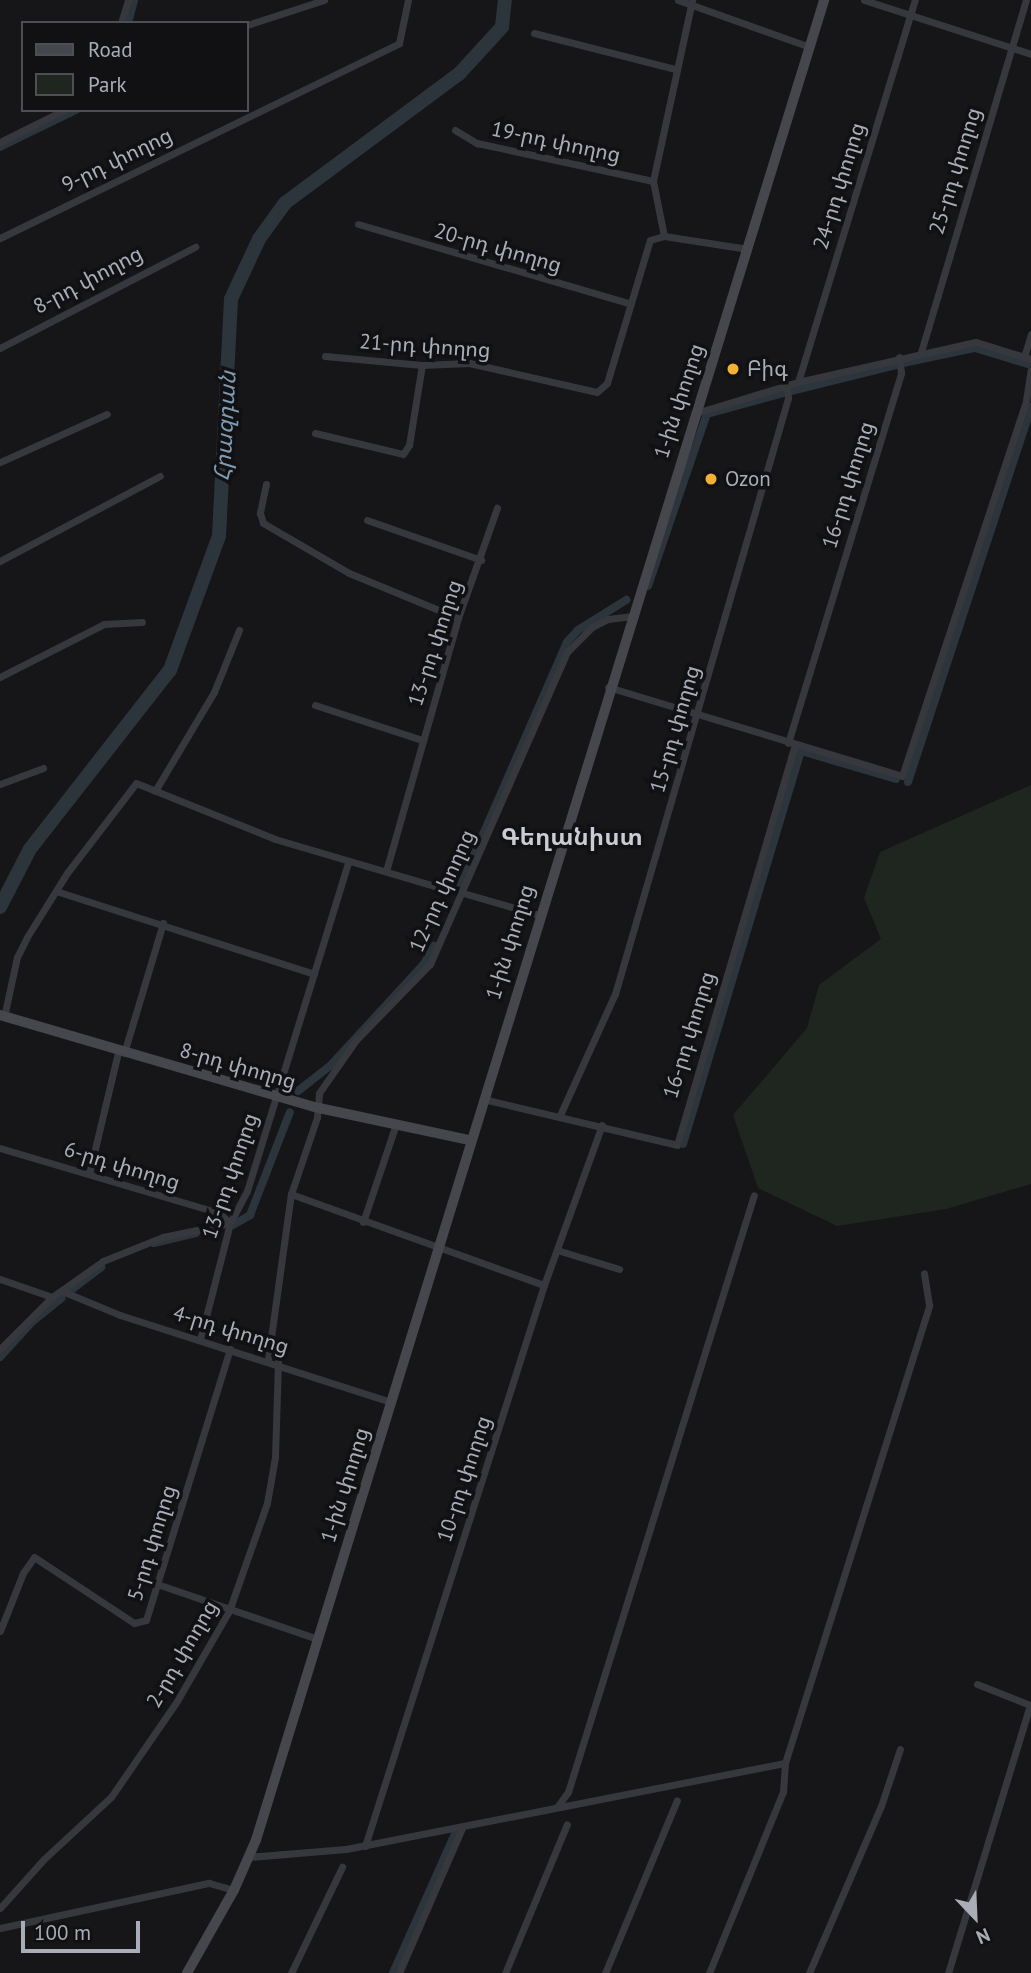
<!DOCTYPE html>
<meta charset="utf-8">
<style>
body{margin:0}
#map{position:relative;width:1031px;height:1973px;overflow:hidden;background:#161618;font-family:"PT Sans","Noto Sans Armenian",sans-serif}
div>[style]{position:absolute}
.green>*{inset:0;background:#1e261f}
.canal>*{height:8px;margin:-4px;padding:0 4px;transform-origin:4px;border-radius:4px;background:#2c353c}
.river>*{height:14px;margin:-7px;padding:0 7px;transform-origin:7px;border-radius:7px;background:#2c353c}
.street>*{height:7px;margin:-3.5px;padding:0 3.5px;transform-origin:3.5px;border-radius:3.5px;background:#37383d}
.secondary>*{height:10px;margin:-5px;padding:0 5px;transform-origin:5px;border-radius:5px;background:#45474d}
.dots>*{width:19px;height:19px;translate:-50% -50%;box-sizing:border-box;border:4px solid #111113;border-radius:50%}
span{translate:-50% -50%;white-space:nowrap;text-align:center;line-height:1.15;-webkit-text-stroke:7px #111113;paint-order:stroke}
.street-label{font-size:21px;color:#a8adb8}
.poi-label{font-size:21px;color:#a8adb8}
.left{translate:0 -50%;text-align:left}
.water-label{font-size:23px;color:#7f9bb3;font-style:italic}
.quarter-label{font-size:24px;color:#c9ccd4;font-weight:700}
.legend{position:absolute;left:21px;top:21px;width:228px;height:91px;box-sizing:border-box;background:#111113;border:2px solid #4d4f55;margin:0;padding:9px 12px;list-style:none;font-size:21px;color:#a8adb8}
.legend li{display:flex;align-items:center;gap:14px;height:35px}
.legend b{width:35px;border:2px solid #4d4f55}
.north{position:absolute;left:940px;top:1882px;width:70px;height:70px;-webkit-text-stroke:5px #111113;paint-order:stroke;rotate:157deg;font-size:19px;font-weight:700;line-height:28px;text-align:center;color:#a8adb8}
.north::after{content:'';display:block;margin:auto;width:24px;height:32px;background:#a8adb8;clip-path:polygon(50% 0,100% 100%,50% 72%,0 100%)}
.scale{position:absolute;left:21px;top:1921px;width:119px;height:32px;box-sizing:border-box;border:4px solid #a8adb8;border-top:0;padding-left:9px;font-size:21px;line-height:24px;white-space:nowrap;color:#a8adb8;-webkit-text-stroke:5px #111113;paint-order:stroke}
</style>
<div id="map">
<div class="green">
<i style="clip-path:polygon(1031px 785px,1031px 1184px,946px 1209px,837px 1226px,758px 1188px,733px 1115px,807px 1028px,819px 985px,881px 939px,864px 898px,880px 852px)"></i>
</div>
<div class="canal">
<i style="left:128px;top:23px;width:24px;rotate:-75deg"></i>
<i style="left:0;top:147px;width:85px;rotate:-26deg"></i>
<i style="left:903px;top:363px;width:74px;rotate:-11.8deg"></i>
<i style="left:975px;top:348px;width:55px;rotate:16.8deg"></i>
<i style="left:791px;top:391px;width:108px;rotate:-13.9deg"></i>
<i style="left:648px;top:586px;width:182px;rotate:-71.1deg"></i>
<i style="left:707px;top:414px;width:79px;rotate:-15.4deg"></i>
<i style="left:908px;top:782px;width:395px;rotate:-71.8deg"></i>
<i style="left:460px;top:887px;width:267px;rotate:-66.4deg"></i>
<i style="left:567px;top:642px;width:16px;rotate:-47deg"></i>
<i style="left:578px;top:630px;width:57px;rotate:-32deg"></i>
<i style="left:298px;top:1091px;width:42px;rotate:-38.2deg"></i>
<i style="left:331px;top:1065px;width:137px;rotate:-47.4deg"></i>
<i style="left:424px;top:964px;width:21px;rotate:-61deg"></i>
<i style="left:683px;top:1144px;width:410px;rotate:-73.3deg"></i>
<i style="left:801px;top:751px;width:99px;rotate:16.4deg"></i>
<i style="left:233px;top:1225px;width:20px;rotate:-30deg"></i>
<i style="left:250px;top:1215px;width:110px;rotate:-68.8deg"></i>
<i style="left:154px;top:1243px;width:43px;rotate:-13.4deg"></i>
<i style="left:71px;top:1290px;width:38px;rotate:-37deg"></i>
<i style="left:0;top:1357px;width:47px;rotate:-47.6deg"></i>
<i style="left:32px;top:1322px;width:38px;rotate:-39deg"></i>
<i style="left:393px;top:1973px;width:152px;rotate:-66deg"></i>
</div>
<div class="river">
<i style="left:0;top:907px;width:65px;rotate:-62.7deg"></i>
<i style="left:30px;top:849px;width:227px;rotate:-52deg"></i>
<i style="left:170px;top:670px;width:143px;rotate:-69.9deg"></i>
<i style="left:219px;top:536px;width:237px;rotate:-87.1deg"></i>
<i style="left:231px;top:299px;width:66px;rotate:-65deg"></i>
<i style="left:259px;top:239px;width:44px;rotate:-54.2deg"></i>
<i style="left:285px;top:203px;width:217px;rotate:-36.6deg"></i>
<i style="left:459px;top:74px;width:64px;rotate:-47.5deg"></i>
<i style="left:502px;top:27px;width:27px;rotate:-84deg"></i>
</div>
<div class="street">
<i style="left:678px;top:0;width:140px;rotate:19.6deg"></i>
<i style="left:864px;top:0;width:176px;rotate:17.9deg"></i>
<i style="left:121px;top:23px;width:24px;rotate:-73deg"></i>
<i style="left:247px;top:25px;width:81px;rotate:-18deg"></i>
<i style="left:534px;top:33px;width:146px;rotate:14.3deg"></i>
<i style="left:455px;top:130px;width:26px;rotate:31deg"></i>
<i style="left:477px;top:143px;width:180px;rotate:12.2deg"></i>
<i style="left:0;top:142px;width:72px;rotate:-26.6deg"></i>
<i style="left:358px;top:224px;width:282px;rotate:16.3deg"></i>
<i style="left:664px;top:236px;width:56px;rotate:-101.3deg"></i>
<i style="left:653px;top:181px;width:185px;rotate:-77.8deg"></i>
<i style="left:0;top:238px;width:444px;rotate:-26deg"></i>
<i style="left:399px;top:43px;width:44px;rotate:-78.2deg"></i>
<i style="left:0;top:348px;width:220px;rotate:-27.4deg"></i>
<i style="left:921px;top:352px;width:367px;rotate:-73.4deg"></i>
<i style="left:325px;top:356px;width:97px;rotate:5.3deg"></i>
<i style="left:422px;top:365px;width:47px;rotate:-2.4deg"></i>
<i style="left:469px;top:363px;width:131px;rotate:12.8deg"></i>
<i style="left:597px;top:392px;width:13px;rotate:-42deg"></i>
<i style="left:607px;top:383px;width:149px;rotate:-73.3deg"></i>
<i style="left:650px;top:240px;width:15px;rotate:-16deg"></i>
<i style="left:664px;top:236px;width:85px;rotate:8.8deg"></i>
<i style="left:1024px;top:357px;width:24px;rotate:-73deg"></i>
<i style="left:798px;top:382px;width:400px;rotate:-73deg"></i>
<i style="left:696px;top:413px;width:107px;rotate:-16.9deg"></i>
<i style="left:798px;top:382px;width:182px;rotate:-12.7deg"></i>
<i style="left:976px;top:342px;width:58px;rotate:17.2deg"></i>
<i style="left:315px;top:433px;width:90px;rotate:13.4deg"></i>
<i style="left:403px;top:454px;width:11px;rotate:-56deg"></i>
<i style="left:409px;top:445px;width:81px;rotate:-80.8deg"></i>
<i style="left:0;top:462px;width:117px;rotate:-24.2deg"></i>
<i style="left:266px;top:484px;width:30px;rotate:102deg"></i>
<i style="left:260px;top:513px;width:10px;rotate:73deg"></i>
<i style="left:263px;top:523px;width:99px;rotate:30.2deg"></i>
<i style="left:349px;top:573px;width:118px;rotate:22.4deg"></i>
<i style="left:367px;top:520px;width:121px;rotate:19.3deg"></i>
<i style="left:0;top:561px;width:181px;rotate:-28deg"></i>
<i style="left:0;top:677px;width:117px;rotate:-27deg"></i>
<i style="left:104px;top:624px;width:38px;rotate:-3deg"></i>
<i style="left:608px;top:687px;width:307px;rotate:16.8deg"></i>
<i style="left:902px;top:776px;width:396px;rotate:-71.7deg"></i>
<i style="left:1026px;top:400px;width:30px;rotate:-81deg"></i>
<i style="left:315px;top:705px;width:113px;rotate:18.1deg"></i>
<i style="left:788px;top:743px;width:387px;rotate:-73deg"></i>
<i style="left:901px;top:373px;width:16px;rotate:-97deg"></i>
<i style="left:0;top:784px;width:46px;rotate:-20.4deg"></i>
<i style="left:155px;top:791px;width:115px;rotate:-59.2deg"></i>
<i style="left:214px;top:692px;width:67px;rotate:-68deg"></i>
<i style="left:386px;top:871px;width:263px;rotate:-74.1deg"></i>
<i style="left:458px;top:618px;width:117px;rotate:-70.5deg"></i>
<i style="left:56px;top:891px;width:271px;rotate:17.8deg"></i>
<i style="left:463px;top:893px;width:79px;rotate:16.1deg"></i>
<i style="left:4px;top:1017px;width:61px;rotate:-77.8deg"></i>
<i style="left:17px;top:957px;width:22px;rotate:-63deg"></i>
<i style="left:27px;top:937px;width:75px;rotate:-58deg"></i>
<i style="left:67px;top:873px;width:113px;rotate:-52.5deg"></i>
<i style="left:136px;top:783px;width:150px;rotate:21.9deg"></i>
<i style="left:275px;top:839px;width:180px;rotate:16.4deg"></i>
<i style="left:124px;top:1053px;width:136px;rotate:-73.3deg"></i>
<i style="left:483px;top:1099px;width:199px;rotate:13.3deg"></i>
<i style="left:677px;top:1145px;width:417px;rotate:-73.6deg"></i>
<i style="left:560px;top:1115px;width:133px;rotate:-65.6deg"></i>
<i style="left:615px;top:994px;width:621px;rotate:-73.81deg"></i>
<i style="left:788px;top:398px;width:12px;rotate:-95deg"></i>
<i style="left:0;top:1148px;width:228px;rotate:16.5deg"></i>
<i style="left:219px;top:1213px;width:15px;rotate:42deg"></i>
<i style="left:89px;top:1174px;width:125px;rotate:-76.6deg"></i>
<i style="left:291px;top:1194px;width:269px;rotate:19.8deg"></i>
<i style="left:363px;top:1222px;width:103px;rotate:-71.4deg"></i>
<i style="left:557px;top:1250px;width:65px;rotate:17deg"></i>
<i style="left:0;top:1279px;width:55px;rotate:19.1deg"></i>
<i style="left:62px;top:1291px;width:63px;rotate:22.5deg"></i>
<i style="left:120px;top:1315px;width:285px;rotate:17.8deg"></i>
<i style="left:200px;top:1340px;width:121px;rotate:-75.6deg"></i>
<i style="left:230px;top:1223px;width:36px;rotate:-62deg"></i>
<i style="left:247px;top:1191px;width:343px;rotate:-72.9deg"></i>
<i style="left:0;top:1349px;width:74px;rotate:-45deg"></i>
<i style="left:52px;top:1297px;width:62px;rotate:-35.2deg"></i>
<i style="left:103px;top:1261px;width:65px;rotate:-21.8deg"></i>
<i style="left:163px;top:1237px;width:68px;rotate:-11.8deg"></i>
<i style="left:268px;top:1359px;width:167px;rotate:-82.1deg"></i>
<i style="left:291px;top:1194px;width:81px;rotate:-71.3deg"></i>
<i style="left:317px;top:1117px;width:24px;rotate:-85deg"></i>
<i style="left:319px;top:1093px;width:65px;rotate:-55.1deg"></i>
<i style="left:356px;top:1040px;width:106px;rotate:-45.8deg"></i>
<i style="left:430px;top:964px;width:341px;rotate:-66.3deg"></i>
<i style="left:567px;top:652px;width:35px;rotate:-45deg"></i>
<i style="left:592px;top:627px;width:18px;rotate:-27deg"></i>
<i style="left:608px;top:619px;width:23px;rotate:-7deg"></i>
<i style="left:160px;top:1585px;width:167px;rotate:18.9deg"></i>
<i style="left:0;top:1631px;width:62px;rotate:-68.4deg"></i>
<i style="left:23px;top:1573px;width:19px;rotate:-55deg"></i>
<i style="left:34px;top:1557px;width:120px;rotate:33.4deg"></i>
<i style="left:134px;top:1623px;width:12px;rotate:-14deg"></i>
<i style="left:146px;top:1620px;width:284px;rotate:-72.8deg"></i>
<i style="left:557px;top:1807px;width:19px;rotate:-54deg"></i>
<i style="left:568px;top:1792px;width:625px;rotate:-72.7deg"></i>
<i style="left:365px;top:1846px;width:589px;rotate:-72.3deg"></i>
<i style="left:544px;top:1285px;width:170px;rotate:-70.1deg"></i>
<i style="left:249px;top:1857px;width:97px;rotate:-4.7deg"></i>
<i style="left:346px;top:1849px;width:447px;rotate:-11.1deg"></i>
<i style="left:0;top:1908px;width:66px;rotate:-48.1deg"></i>
<i style="left:44px;top:1859px;width:91px;rotate:-42.8deg"></i>
<i style="left:111px;top:1797px;width:116px;rotate:-55.5deg"></i>
<i style="left:177px;top:1701px;width:104px;rotate:-60deg"></i>
<i style="left:229px;top:1611px;width:114px;rotate:-70.6deg"></i>
<i style="left:267px;top:1503px;width:47px;rotate:-80.1deg"></i>
<i style="left:275px;top:1457px;width:95px;rotate:-88.2deg"></i>
<i style="left:0;top:1928px;width:214px;rotate:-12.2deg"></i>
<i style="left:209px;top:1883px;width:26px;rotate:16deg"></i>
<i style="left:291px;top:1973px;width:118px;rotate:-64.3deg"></i>
<i style="left:399px;top:1973px;width:158px;rotate:-66.5deg"></i>
<i style="left:505px;top:1973px;width:161px;rotate:-67.4deg"></i>
<i style="left:605px;top:1973px;width:187px;rotate:-67.4deg"></i>
<i style="left:709px;top:1973px;width:196px;rotate:-67.8deg"></i>
<i style="left:783px;top:1792px;width:29px;rotate:-86deg"></i>
<i style="left:785px;top:1763px;width:480px;rotate:-72.5deg"></i>
<i style="left:929px;top:1305px;width:32px;rotate:-99deg"></i>
<i style="left:809px;top:1973px;width:182px;rotate:-66.7deg"></i>
<i style="left:881px;top:1806px;width:60px;rotate:-71.6deg"></i>
<i style="left:948px;top:1973px;width:280px;rotate:-73deg"></i>
<i style="left:1030px;top:1705px;width:57px;rotate:-158.4deg"></i>
</div>
<div class="secondary">
<i style="left:0;top:1015px;width:332px;rotate:16.3deg"></i>
<i style="left:319px;top:1108px;width:154px;rotate:12deg"></i>
<i style="left:187px;top:1973px;width:95px;rotate:-60.5deg"></i>
<i style="left:234px;top:1890px;width:55px;rotate:-66.3deg"></i>
<i style="left:256px;top:1840px;width:1926px;rotate:-72.84deg"></i>
</div>
<div class="dots">
<i style="left:733px;top:369px;background:#f2b134"></i>
<i style="left:711px;top:479px;background:#f2b134"></i>
</div>
<div class="street-label">
<span style="left:556px;top:142px;rotate:12deg">19-րդ փողոց</span>
<span style="left:117px;top:160px;rotate:-26deg">9-րդ փողոց</span>
<span style="left:955px;top:171px;rotate:-73deg">25-րդ փողոց</span>
<span style="left:839px;top:186px;rotate:-73deg">24-րդ փողոց</span>
<span style="left:498px;top:248px;rotate:16deg">20-րդ փողոց</span>
<span style="left:88px;top:280px;rotate:-28deg">8-րդ փողոց</span>
<span style="left:425px;top:346px;rotate:4deg">21-րդ փողոց</span>
<span style="left:679px;top:401px;rotate:-72deg">1-ին փողոց</span>
<span style="left:848px;top:485px;rotate:-73deg">16-րդ փողոց</span>
<span style="left:435px;top:643px;rotate:-72deg">13-րդ փողոց</span>
<span style="left:675px;top:729px;rotate:-74deg">15-րդ փողոց</span>
<span style="left:442px;top:891px;rotate:-66deg">12-րդ փողոց</span>
<span style="left:510px;top:942px;rotate:-73deg">1-ին փողոց</span>
<span style="left:689px;top:1035px;rotate:-73deg">16-րդ փողոց</span>
<span style="left:238px;top:1066px;rotate:16deg">8-րդ փողոց</span>
<span style="left:122px;top:1166px;rotate:17deg">6-րդ փողոց</span>
<span style="left:230px;top:1176px;rotate:-71deg">13-րդ փողոց</span>
<span style="left:231px;top:1330px;rotate:17deg">4-րդ փողոց</span>
<span style="left:464px;top:1479px;rotate:-72deg">10-րդ փողոց</span>
<span style="left:345px;top:1485px;rotate:-73deg">1-ին փողոց</span>
<span style="left:152px;top:1543px;rotate:-73deg">5-րդ փողոց</span>
<span style="left:182px;top:1654px;rotate:-60deg">2-րդ փողոց</span>
</div>
<div class="poi-label">
<span class="left" style="left:747px;top:369px">Բիգ</span>
<span class="left" style="left:725px;top:479px">Ozon</span>
</div>
<div class="water-label">
<span style="left:225px;top:426px;rotate:-87deg">Հրազդան</span>
</div>
<div class="quarter-label">
<span style="left:572px;top:837px">Գեղանիստ</span>
</div>
<ul class="legend">
<li><b style="height:9px;background:#45474d"></b>Road</li>
<li><b style="height:19px;background:#1e261f"></b>Park</li>
</ul>
<div class="north">N</div>
<div class="scale">100 m</div>
</div>
